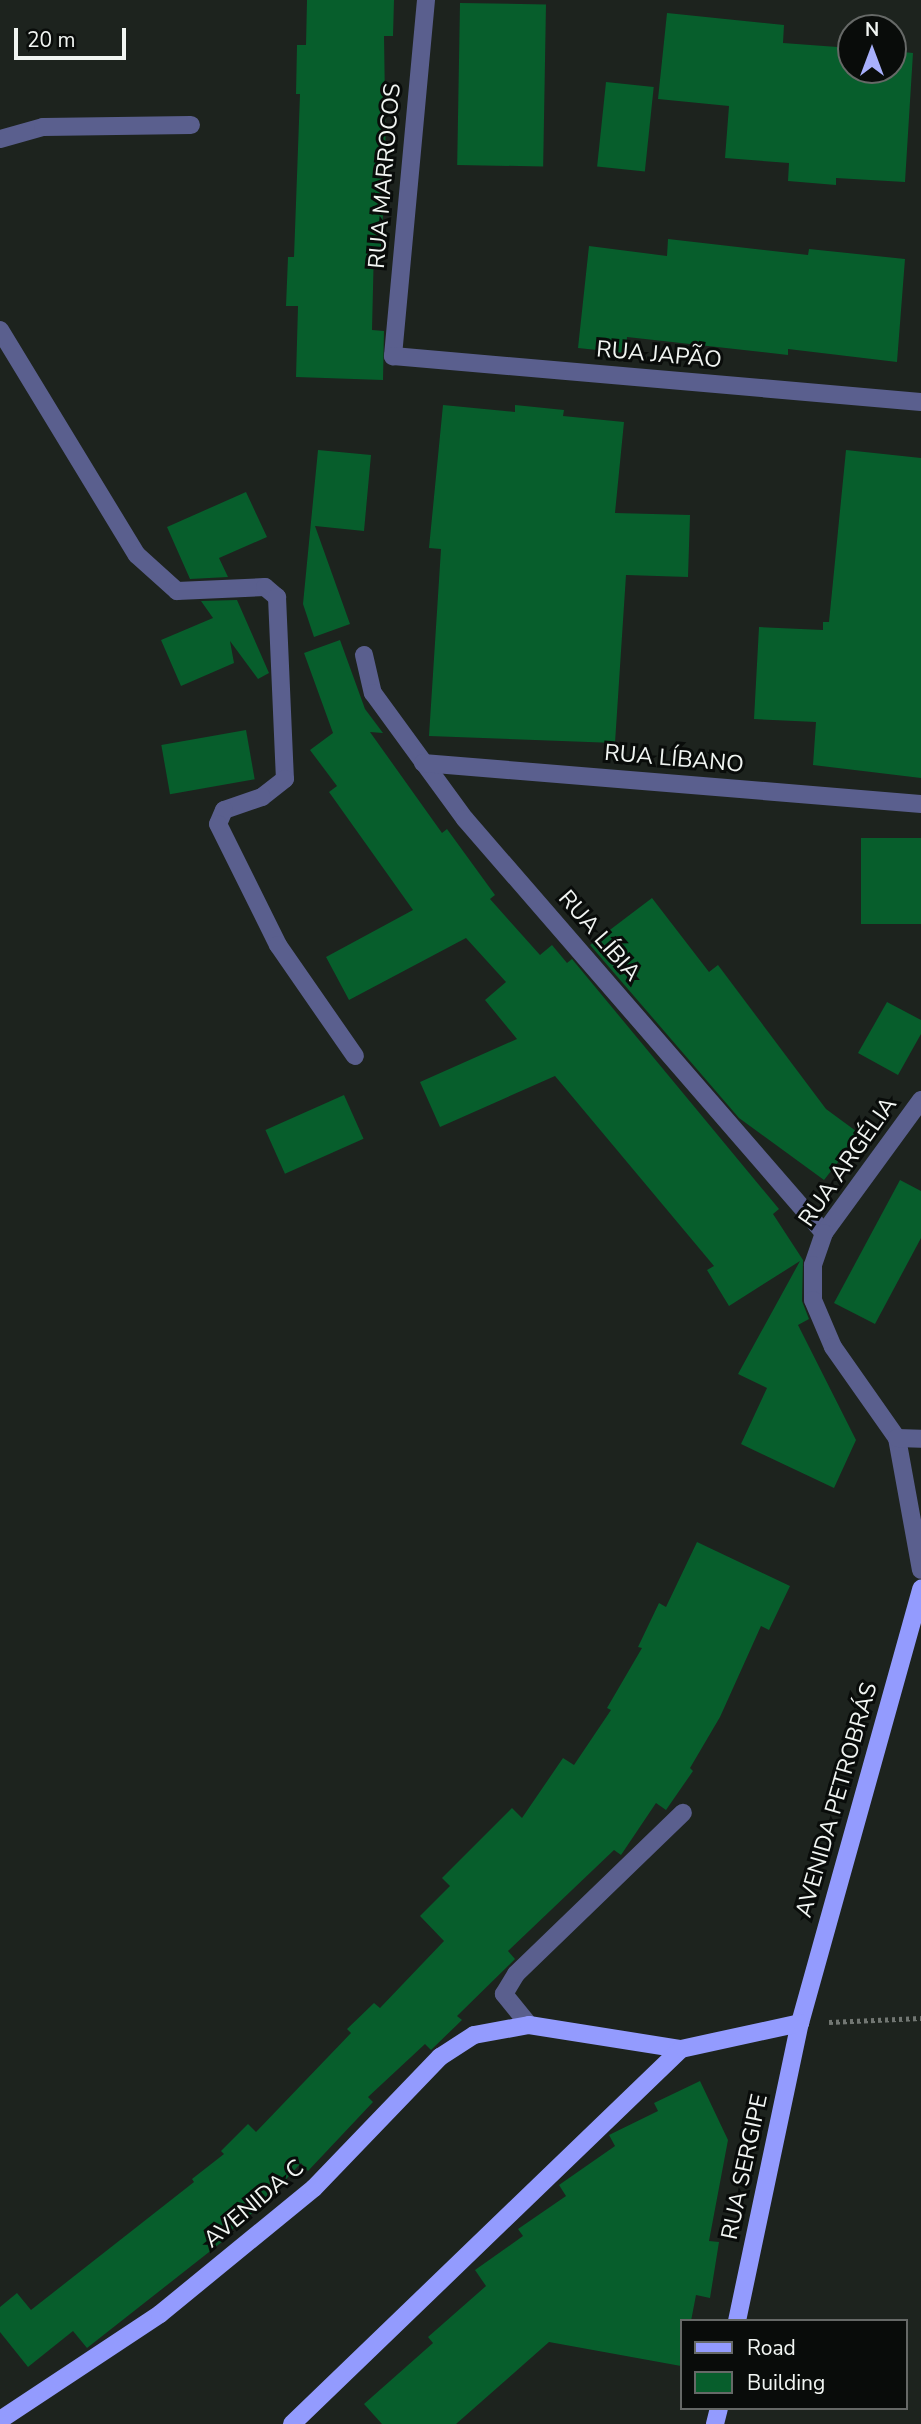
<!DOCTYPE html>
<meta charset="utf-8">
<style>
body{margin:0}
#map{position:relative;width:921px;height:2424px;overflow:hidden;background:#1d231e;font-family:"Nunito Sans",sans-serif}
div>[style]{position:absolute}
.building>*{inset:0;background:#075e2c;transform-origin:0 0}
.path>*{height:4.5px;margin-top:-2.25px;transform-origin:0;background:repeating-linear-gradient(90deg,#717672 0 3.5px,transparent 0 7px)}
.minor>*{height:18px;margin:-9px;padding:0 9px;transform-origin:9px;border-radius:9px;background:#5a5f8e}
.major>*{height:18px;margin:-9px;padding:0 9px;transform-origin:9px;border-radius:9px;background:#939bfe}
span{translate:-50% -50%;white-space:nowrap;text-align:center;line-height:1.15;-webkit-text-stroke:6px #090c0a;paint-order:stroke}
.street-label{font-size:23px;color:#f1f5f2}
.legend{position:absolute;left:680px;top:2319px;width:228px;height:91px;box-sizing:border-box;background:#090c0a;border:2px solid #666967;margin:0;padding:9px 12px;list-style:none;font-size:21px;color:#f1f5f2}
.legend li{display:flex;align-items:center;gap:14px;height:35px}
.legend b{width:35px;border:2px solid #666967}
.north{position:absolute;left:837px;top:14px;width:70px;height:70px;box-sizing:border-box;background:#090c0a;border:2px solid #666967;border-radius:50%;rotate:0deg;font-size:19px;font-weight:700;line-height:28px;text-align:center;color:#f1f5f2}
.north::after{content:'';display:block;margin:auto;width:24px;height:32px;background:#a8b0fc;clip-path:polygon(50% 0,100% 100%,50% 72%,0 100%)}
.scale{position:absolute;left:14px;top:28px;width:112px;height:32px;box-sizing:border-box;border:4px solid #f1f5f2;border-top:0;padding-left:9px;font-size:21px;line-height:24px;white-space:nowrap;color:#f1f5f2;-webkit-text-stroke:5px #090c0a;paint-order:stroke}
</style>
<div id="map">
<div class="building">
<i style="clip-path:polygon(307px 0,394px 0,393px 36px,384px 36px,386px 168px,381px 247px,374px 247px,372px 330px,384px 331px,383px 380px,296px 377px,298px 306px,286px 306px,288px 257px,294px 257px,300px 94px,296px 94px,297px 45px,306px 45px)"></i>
<i style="left:460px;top:3px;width:86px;height:162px;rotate:1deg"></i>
<i style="clip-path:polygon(667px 13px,784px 25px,783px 43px,851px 48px,851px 70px,893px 70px,893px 51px,913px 53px,905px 182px,836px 178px,836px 185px,788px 181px,789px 163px,725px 158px,729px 106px,658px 99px)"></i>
<i style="left:606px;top:82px;width:48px;height:85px;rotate:6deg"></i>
<i style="clip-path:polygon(668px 239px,808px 255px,809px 249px,905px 259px,897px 362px,788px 349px,788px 355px,627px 337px,626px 353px,578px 348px,589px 246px,667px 256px)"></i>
<i style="clip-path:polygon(443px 405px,515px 412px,515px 405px,564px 410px,563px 416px,624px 422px,615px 513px,690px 515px,688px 577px,626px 575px,615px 743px,429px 736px,441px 549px,429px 548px)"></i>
<i style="clip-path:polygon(318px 450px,371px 455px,364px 531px,315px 526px,350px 624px,314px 637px,303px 604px)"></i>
<i style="clip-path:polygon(846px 450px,921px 458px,921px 778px,813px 765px,816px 722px,754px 719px,759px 627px,823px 630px,823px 622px,829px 622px)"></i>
<i style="clip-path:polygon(246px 492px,267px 537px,219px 558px,228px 577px,190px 579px,167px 527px)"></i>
<i style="clip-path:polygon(237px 600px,269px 673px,258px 679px,230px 641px,234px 663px,181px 686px,161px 640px,213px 618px,201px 601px)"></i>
<i style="clip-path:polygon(340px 640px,365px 709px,383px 733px,370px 732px,442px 833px,447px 829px,495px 895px,490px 899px,540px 955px,552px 945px,567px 963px,572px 959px,779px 1209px,773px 1214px,803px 1260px,802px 1301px,809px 1319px,798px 1325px,856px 1440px,834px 1488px,741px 1444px,767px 1388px,738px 1374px,800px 1261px,729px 1306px,707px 1270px,714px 1266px,555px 1076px,440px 1127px,420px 1082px,517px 1039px,485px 1000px,506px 982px,466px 938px,349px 1000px,326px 957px,413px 910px,329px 792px,337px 786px,310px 750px,333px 733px,304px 653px)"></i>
<i style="left:246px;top:730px;width:50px;height:86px;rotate:80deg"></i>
<i style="left:921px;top:838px;width:86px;height:60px;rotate:90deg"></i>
<i style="clip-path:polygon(652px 898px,709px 972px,718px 965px,826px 1109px,860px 1134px,824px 1180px,739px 1118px,590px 945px)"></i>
<i style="clip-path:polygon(887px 1002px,921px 1020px,921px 1034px,898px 1075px,858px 1053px)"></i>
<i style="left:344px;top:1095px;width:48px;height:86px;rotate:66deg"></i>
<i style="clip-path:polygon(900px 1180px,921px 1191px,921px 1238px,875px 1324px,834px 1303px)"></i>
<i style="clip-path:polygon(697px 1542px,790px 1586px,769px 1630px,761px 1626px,720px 1717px,690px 1768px,693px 1771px,666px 1810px,656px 1803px,621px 1855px,614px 1850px,508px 1951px,515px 1959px,457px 2016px,462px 2020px,431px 2050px,425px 2044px,368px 2097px,373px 2102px,308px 2171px,301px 2163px,262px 2205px,230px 2231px,232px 2234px,87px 2348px,73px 2331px,28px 2367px,0 2332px,0 2307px,17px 2293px,31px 2310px,194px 2182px,192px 2179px,224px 2154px,221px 2151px,248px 2124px,256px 2132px,351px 2033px,347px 2029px,374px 2003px,380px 2008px,444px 1941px,420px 1916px,450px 1886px,442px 1878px,512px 1808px,522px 1818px,563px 1758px,574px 1765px,611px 1710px,607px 1708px,642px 1648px,638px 1647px,659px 1603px,666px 1607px)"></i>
<i style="clip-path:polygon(700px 2081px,728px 2140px,709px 2241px,719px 2242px,710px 2298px,696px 2295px,691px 2321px,681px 2321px,681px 2366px,549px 2342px,456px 2424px,382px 2424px,364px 2404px,433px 2343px,428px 2337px,486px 2286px,475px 2270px,523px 2236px,518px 2229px,566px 2196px,559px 2185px,615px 2146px,609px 2135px,658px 2111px,654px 2103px)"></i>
</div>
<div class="path">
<i style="left:829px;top:2022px;width:92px;rotate:-2.5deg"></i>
</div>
<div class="minor">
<i style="left:426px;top:0;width:358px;rotate:95.3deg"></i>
<i style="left:393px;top:356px;width:530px;rotate:4.98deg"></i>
<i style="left:0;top:139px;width:45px;rotate:-15.6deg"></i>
<i style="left:43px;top:127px;width:148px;rotate:-0.8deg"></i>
<i style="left:0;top:330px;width:263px;rotate:58.7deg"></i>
<i style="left:137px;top:555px;width:54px;rotate:42deg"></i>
<i style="left:177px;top:591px;width:88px;rotate:-2.6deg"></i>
<i style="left:265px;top:587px;width:16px;rotate:40deg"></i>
<i style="left:277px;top:597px;width:182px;rotate:87.5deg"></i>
<i style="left:285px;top:779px;width:29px;rotate:142deg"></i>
<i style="left:262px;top:797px;width:40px;rotate:161.1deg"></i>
<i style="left:224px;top:810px;width:15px;rotate:113deg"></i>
<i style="left:218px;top:824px;width:135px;rotate:63.6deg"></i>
<i style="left:278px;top:945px;width:135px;rotate:55.3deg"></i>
<i style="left:364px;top:655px;width:39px;rotate:77deg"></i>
<i style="left:373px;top:693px;width:156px;rotate:53.9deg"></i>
<i style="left:465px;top:819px;width:548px;rotate:49.07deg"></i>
<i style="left:423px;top:763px;width:500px;rotate:4.7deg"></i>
<i style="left:921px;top:1100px;width:165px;rotate:126.1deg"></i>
<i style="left:824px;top:1233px;width:34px;rotate:109deg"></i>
<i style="left:813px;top:1265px;width:35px;rotate:90deg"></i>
<i style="left:813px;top:1300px;width:51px;rotate:66.9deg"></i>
<i style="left:833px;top:1347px;width:111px;rotate:54.9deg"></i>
<i style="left:897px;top:1438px;width:134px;rotate:79.7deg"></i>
<i style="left:897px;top:1438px;width:24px;rotate:2deg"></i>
<i style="left:529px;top:2025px;width:40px;rotate:-129deg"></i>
<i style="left:504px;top:1994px;width:23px;rotate:-59deg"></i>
<i style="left:516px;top:1974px;width:232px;rotate:-44deg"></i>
</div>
<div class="major">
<i style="left:737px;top:2321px;width:305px;rotate:-78.1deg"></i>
<i style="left:800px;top:2023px;width:451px;rotate:-74.4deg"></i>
<i style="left:0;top:2420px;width:192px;rotate:-33.5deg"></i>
<i style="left:160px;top:2314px;width:199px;rotate:-39.3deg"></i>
<i style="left:314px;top:2188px;width:182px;rotate:-46.1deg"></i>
<i style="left:440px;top:2057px;width:40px;rotate:-32.9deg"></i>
<i style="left:474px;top:2035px;width:56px;rotate:-10.3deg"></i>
<i style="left:529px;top:2025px;width:154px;rotate:9deg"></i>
<i style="left:681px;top:2049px;width:122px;rotate:-12.3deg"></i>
<i style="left:292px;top:2424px;width:540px;rotate:-43.95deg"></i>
<i style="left:715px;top:2424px;width:16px;rotate:-76deg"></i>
</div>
<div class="street-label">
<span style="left:385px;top:176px;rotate:-85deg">RUA MARROCOS</span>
<span style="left:659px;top:355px;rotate:5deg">RUA JAPÃO</span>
<span style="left:674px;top:759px;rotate:5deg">RUA LÍBANO</span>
<span style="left:599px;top:936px;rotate:49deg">RUA LÍBIA</span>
<span style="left:848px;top:1162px;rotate:-55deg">RUA ARGÉLIA</span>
<span style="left:837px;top:1800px;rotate:-74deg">AVENIDA PETROBRÁS</span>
<span style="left:745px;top:2167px;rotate:-78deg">RUA SERGIPE</span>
<span style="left:254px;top:2204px;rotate:-40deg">AVENIDA C</span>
</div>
<ul class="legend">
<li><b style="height:9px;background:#939bfe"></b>Road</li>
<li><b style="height:19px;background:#075e2c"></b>Building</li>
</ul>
<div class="north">N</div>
<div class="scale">20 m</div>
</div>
